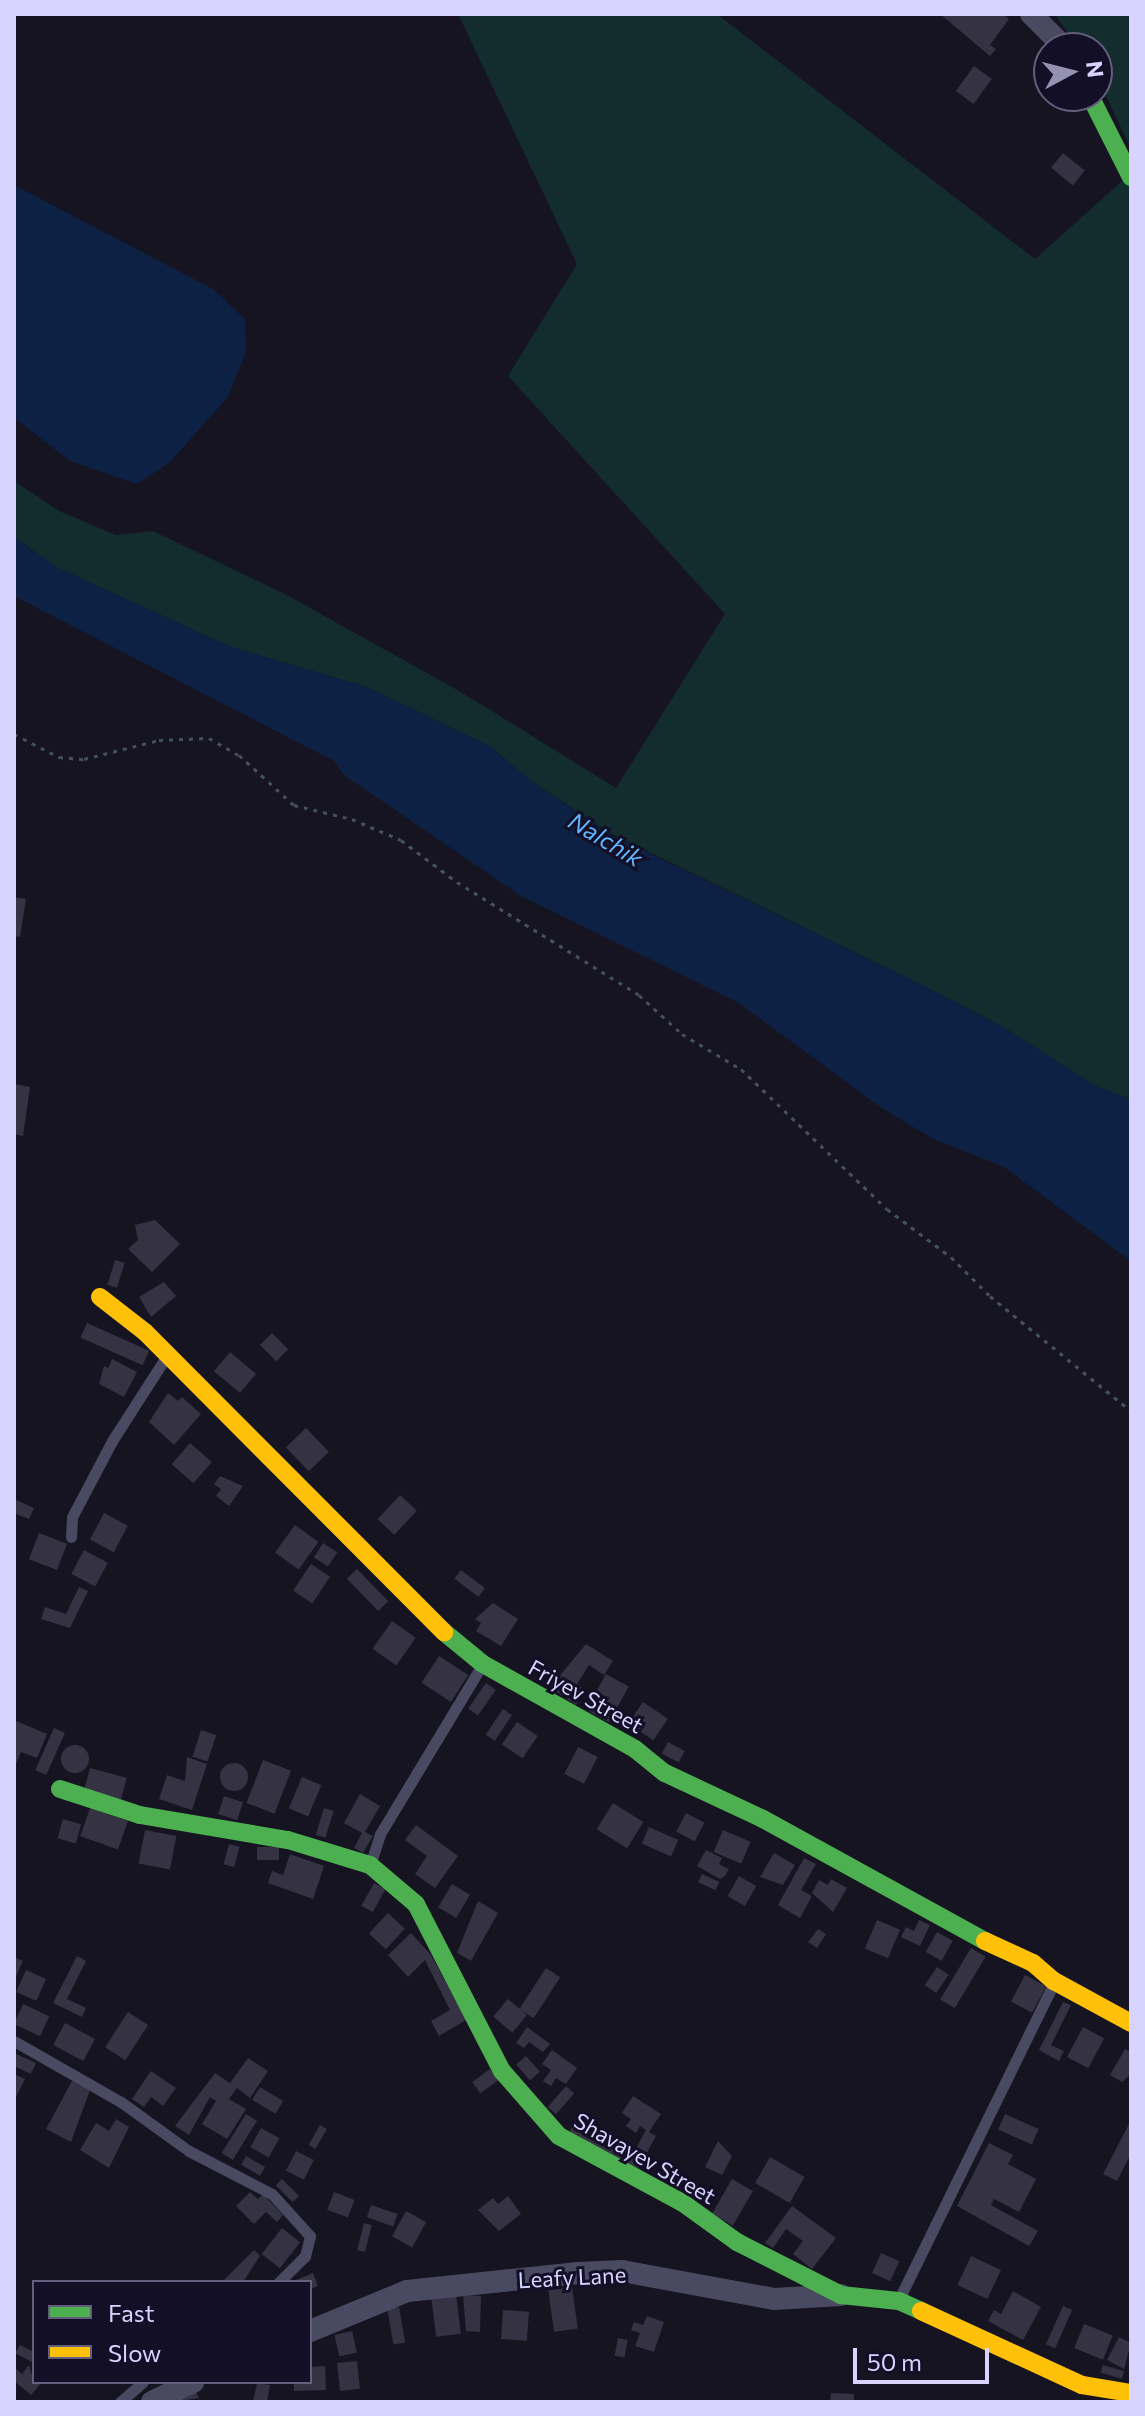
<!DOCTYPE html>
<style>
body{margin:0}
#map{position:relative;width:1145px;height:2416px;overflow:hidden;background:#161421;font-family:Commissioner,sans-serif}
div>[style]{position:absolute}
.green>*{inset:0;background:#132c2d}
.water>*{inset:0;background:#0d2144}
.building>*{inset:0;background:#343243;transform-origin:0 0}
.round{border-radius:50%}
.path>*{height:3px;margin-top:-1.5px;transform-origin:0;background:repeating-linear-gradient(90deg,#44505f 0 4px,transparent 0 10px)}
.lane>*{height:11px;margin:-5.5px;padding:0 5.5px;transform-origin:5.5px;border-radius:5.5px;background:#4a4962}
.street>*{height:22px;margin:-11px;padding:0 11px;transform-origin:11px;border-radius:11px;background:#4a4962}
.fast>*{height:18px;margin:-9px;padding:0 9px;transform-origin:9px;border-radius:9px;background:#4caf50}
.slow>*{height:18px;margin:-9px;padding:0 9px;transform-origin:9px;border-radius:9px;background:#ffc107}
span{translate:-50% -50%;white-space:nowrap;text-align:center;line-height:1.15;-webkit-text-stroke:6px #130f26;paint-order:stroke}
.street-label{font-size:22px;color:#d9d4ff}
.water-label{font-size:24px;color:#62b6ff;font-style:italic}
.frame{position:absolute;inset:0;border:16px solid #d9d4ff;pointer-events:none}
.legend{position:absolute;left:32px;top:2280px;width:280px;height:104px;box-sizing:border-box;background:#130f26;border:2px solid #625e7d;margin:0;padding:10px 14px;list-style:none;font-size:24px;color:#d9d4ff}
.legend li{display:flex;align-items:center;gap:16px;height:40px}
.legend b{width:40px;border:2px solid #625e7d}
.north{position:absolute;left:1033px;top:32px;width:80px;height:80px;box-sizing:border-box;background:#130f26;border:2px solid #625e7d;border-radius:50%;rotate:83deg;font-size:22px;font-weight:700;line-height:32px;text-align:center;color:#d9d4ff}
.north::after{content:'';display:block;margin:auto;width:28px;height:36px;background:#9591b1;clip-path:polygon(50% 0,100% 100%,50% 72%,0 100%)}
.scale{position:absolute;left:853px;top:2348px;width:136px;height:36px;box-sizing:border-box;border:4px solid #d9d4ff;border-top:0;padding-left:10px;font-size:24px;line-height:28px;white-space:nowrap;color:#d9d4ff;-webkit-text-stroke:6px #130f26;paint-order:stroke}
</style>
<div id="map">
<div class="green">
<i style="clip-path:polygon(458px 14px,717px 14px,1035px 259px,1131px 173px,1131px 1099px,1097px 1087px,1000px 1025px,928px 988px,610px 833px,531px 781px,491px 747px,367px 687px,231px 647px,58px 568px,14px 537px,14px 481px,59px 511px,116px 535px,153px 531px,285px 594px,461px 692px,616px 788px,725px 614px,508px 376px,577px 264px)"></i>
<i style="clip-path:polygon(1055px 14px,1131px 14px,1131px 149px,1097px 77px,1097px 48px,1078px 48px)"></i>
</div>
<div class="water">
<i style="clip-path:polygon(14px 185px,213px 289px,245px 319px,246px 352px,228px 397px,168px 464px,136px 484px,70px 461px,14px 418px)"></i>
<i style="clip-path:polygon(14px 537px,58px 568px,231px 647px,367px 687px,491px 747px,531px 781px,610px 834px,928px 988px,1000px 1025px,1097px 1087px,1131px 1099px,1131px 1261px,1004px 1167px,933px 1139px,880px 1107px,739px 1003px,521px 896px,344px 775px,334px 761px,14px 596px)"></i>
</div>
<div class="building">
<i style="clip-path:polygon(940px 14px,1003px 14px,1009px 19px,990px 45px,996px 49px,990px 56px)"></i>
<i style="left:974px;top:66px;width:22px;height:31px;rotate:36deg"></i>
<i style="left:1063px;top:153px;width:28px;height:19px;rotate:39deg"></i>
<i style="clip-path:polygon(14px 897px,26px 899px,20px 937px,14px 936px)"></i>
<i style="clip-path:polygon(14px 1084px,30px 1087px,23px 1136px,14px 1134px)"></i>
<i style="clip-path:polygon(155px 1220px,180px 1244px,152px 1272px,128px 1249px,138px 1240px,135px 1225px)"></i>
<i style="left:115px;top:1260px;width:10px;height:26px;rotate:17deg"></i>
<i style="clip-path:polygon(164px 1282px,176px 1296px,151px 1317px,139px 1297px)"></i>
<i style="left:87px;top:1323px;width:68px;height:16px;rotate:24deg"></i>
<i style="left:272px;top:1333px;width:23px;height:17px;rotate:45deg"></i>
<i style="left:230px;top:1352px;width:34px;height:25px;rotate:40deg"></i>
<i style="clip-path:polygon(112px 1359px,137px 1372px,124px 1397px,99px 1384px,104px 1366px,108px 1368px)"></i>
<i style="clip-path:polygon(168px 1393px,178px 1401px,182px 1397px,201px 1414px,174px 1445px,149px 1422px)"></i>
<i style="left:306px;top:1428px;width:33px;height:28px;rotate:46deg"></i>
<i style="left:190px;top:1443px;width:29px;height:28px;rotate:41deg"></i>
<i style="clip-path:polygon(220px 1476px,243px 1486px,229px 1506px,216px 1496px,221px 1489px,214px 1484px)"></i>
<i style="left:400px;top:1495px;width:23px;height:33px;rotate:43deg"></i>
<i style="clip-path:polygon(14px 1499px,34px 1508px,29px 1519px,14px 1513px)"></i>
<i style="left:104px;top:1513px;width:27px;height:30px;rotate:28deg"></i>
<i style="left:295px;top:1525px;width:29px;height:34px;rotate:36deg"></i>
<i style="left:39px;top:1533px;width:30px;height:28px;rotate:21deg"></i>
<i style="left:323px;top:1543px;width:17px;height:17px;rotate:33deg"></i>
<i style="left:84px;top:1550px;width:27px;height:27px;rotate:28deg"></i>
<i style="left:311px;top:1564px;width:23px;height:32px;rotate:34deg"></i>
<i style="left:357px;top:1569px;width:45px;height:14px;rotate:46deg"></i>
<i style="left:461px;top:1570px;width:30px;height:11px;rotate:37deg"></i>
<i style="clip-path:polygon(79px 1587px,88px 1591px,70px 1628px,41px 1619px,45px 1607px,66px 1614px)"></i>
<i style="clip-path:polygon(493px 1603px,518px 1619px,501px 1646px,476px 1631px,481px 1623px,475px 1619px)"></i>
<i style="left:392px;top:1621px;width:29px;height:34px;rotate:35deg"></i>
<i style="clip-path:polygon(586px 1644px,613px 1661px,604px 1675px,589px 1665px,577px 1684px,585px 1690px,576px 1705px,555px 1691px,561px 1682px,557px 1679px)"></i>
<i style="left:439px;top:1656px;width:35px;height:32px;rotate:33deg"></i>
<i style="left:606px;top:1674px;width:26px;height:41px;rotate:29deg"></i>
<i style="left:486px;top:1683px;width:12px;height:31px;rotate:35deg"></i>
<i style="left:643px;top:1702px;width:30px;height:26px;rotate:34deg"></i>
<i style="left:503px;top:1709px;width:11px;height:31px;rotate:34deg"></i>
<i style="clip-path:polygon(14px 1720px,47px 1734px,37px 1758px,21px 1752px,14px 1769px)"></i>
<i style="left:517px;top:1722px;width:25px;height:27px;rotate:34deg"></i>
<i style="left:54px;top:1728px;width:12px;height:46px;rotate:24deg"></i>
<i style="left:201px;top:1730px;width:16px;height:28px;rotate:18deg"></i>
<i style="left:668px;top:1742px;width:19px;height:13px;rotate:28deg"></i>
<i class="round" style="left:61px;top:1745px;width:28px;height:28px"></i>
<i style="left:578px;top:1747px;width:22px;height:30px;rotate:27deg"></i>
<i style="clip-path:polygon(187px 1757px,207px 1764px,192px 1810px,159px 1799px,167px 1775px,185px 1781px)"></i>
<i style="left:263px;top:1760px;width:30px;height:46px;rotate:21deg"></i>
<i class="round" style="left:220px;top:1763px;width:28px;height:28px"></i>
<i style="left:90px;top:1768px;width:38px;height:24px;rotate:15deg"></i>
<i style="left:302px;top:1777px;width:21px;height:34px;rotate:23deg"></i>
<i style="clip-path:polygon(360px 1794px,380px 1806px,365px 1832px,373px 1836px,363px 1853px,354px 1848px,362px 1833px,344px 1823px)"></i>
<i style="left:224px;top:1796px;width:20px;height:19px;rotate:18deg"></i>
<i style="left:613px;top:1803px;width:36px;height:31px;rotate:32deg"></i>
<i style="left:90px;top:1808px;width:40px;height:30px;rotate:19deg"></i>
<i style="left:324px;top:1808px;width:10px;height:28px;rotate:17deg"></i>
<i style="left:686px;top:1813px;width:21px;height:21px;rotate:28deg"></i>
<i style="left:63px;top:1819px;width:19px;height:20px;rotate:16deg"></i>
<i style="clip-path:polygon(416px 1825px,458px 1856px,435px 1888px,415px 1874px,427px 1856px,405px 1840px)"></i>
<i style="left:649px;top:1827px;width:32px;height:18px;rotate:24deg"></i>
<i style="left:145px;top:1830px;width:32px;height:34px;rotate:11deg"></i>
<i style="left:723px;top:1830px;width:30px;height:24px;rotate:23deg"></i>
<i style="left:229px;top:1844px;width:11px;height:21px;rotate:15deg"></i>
<i style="left:279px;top:1847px;width:13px;height:22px;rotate:90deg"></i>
<i style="clip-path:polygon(706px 1850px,722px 1858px,719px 1864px,729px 1869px,725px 1876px,720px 1879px,697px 1866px)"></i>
<i style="clip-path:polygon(774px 1853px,795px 1865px,783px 1885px,760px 1877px)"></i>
<i style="clip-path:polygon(290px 1854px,324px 1866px,313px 1899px,268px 1883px,272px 1871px,283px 1875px)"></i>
<i style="clip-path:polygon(804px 1858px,816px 1864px,801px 1890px,812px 1896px,800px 1918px,778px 1905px)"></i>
<i style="left:702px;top:1874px;width:19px;height:9px;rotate:25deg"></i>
<i style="left:739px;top:1876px;width:20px;height:23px;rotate:30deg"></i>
<i style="clip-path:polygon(831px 1879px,847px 1888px,833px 1912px,812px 1893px,819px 1880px,828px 1885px)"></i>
<i style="left:374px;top:1883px;width:13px;height:26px;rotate:29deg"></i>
<i style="left:452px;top:1884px;width:21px;height:27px;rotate:31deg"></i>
<i style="clip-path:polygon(478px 1901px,498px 1913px,471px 1961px,457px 1953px)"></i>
<i style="left:388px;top:1913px;width:23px;height:28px;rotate:43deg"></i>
<i style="left:877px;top:1920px;width:25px;height:31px;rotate:23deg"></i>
<i style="clip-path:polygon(919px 1920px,930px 1925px,920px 1946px,901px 1937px,906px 1927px,914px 1931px)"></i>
<i style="clip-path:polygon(818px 1929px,826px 1934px,817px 1948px,808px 1942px)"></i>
<i style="left:937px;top:1932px;width:18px;height:23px;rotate:29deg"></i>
<i style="clip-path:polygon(411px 1933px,431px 1955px,466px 2020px,439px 2036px,431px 2021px,450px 2010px,425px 1960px,408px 1977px,388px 1955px)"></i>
<i style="left:971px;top:1948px;width:17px;height:60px;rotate:31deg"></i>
<i style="clip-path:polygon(77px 1956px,86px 1961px,67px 1999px,86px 2008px,82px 2017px,53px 2003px)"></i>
<i style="clip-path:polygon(14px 1957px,23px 1961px,14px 1981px)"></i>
<i style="left:937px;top:1967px;width:14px;height:22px;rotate:34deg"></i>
<i style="left:546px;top:1968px;width:17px;height:49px;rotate:33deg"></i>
<i style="left:26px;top:1970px;width:22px;height:24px;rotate:24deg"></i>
<i style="left:1025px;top:1975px;width:24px;height:30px;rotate:28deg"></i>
<i style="left:508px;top:1999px;width:25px;height:23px;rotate:40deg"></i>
<i style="clip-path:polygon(1063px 2002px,1071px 2005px,1051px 2045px,1064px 2051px,1059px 2061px,1039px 2050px)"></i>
<i style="left:23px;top:2004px;width:29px;height:22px;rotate:25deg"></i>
<i style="left:128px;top:2012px;width:24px;height:42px;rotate:33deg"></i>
<i style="left:65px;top:2023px;width:34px;height:25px;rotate:28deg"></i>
<i style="clip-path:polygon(527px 2027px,550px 2044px,543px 2052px,529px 2042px,524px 2048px,516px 2043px)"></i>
<i style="left:1083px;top:2027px;width:24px;height:34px;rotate:28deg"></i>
<i style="clip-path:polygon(1125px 2049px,1131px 2052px,1131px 2074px,1122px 2082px,1110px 2075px)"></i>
<i style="clip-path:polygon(552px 2050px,577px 2068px,566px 2084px,556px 2078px,551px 2086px,543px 2081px,551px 2070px,542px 2064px)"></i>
<i style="clip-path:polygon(14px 2053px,36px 2063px,31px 2074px,14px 2066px)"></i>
<i style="left:526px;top:2056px;width:21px;height:13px;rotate:49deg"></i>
<i style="clip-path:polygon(248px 2058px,268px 2071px,250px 2098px,237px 2088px,229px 2099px,246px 2109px,227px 2139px,202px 2124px,216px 2101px,210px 2097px,189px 2135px,175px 2126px,215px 2073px,230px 2083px)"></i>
<i style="left:490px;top:2069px;width:14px;height:22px;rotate:54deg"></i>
<i style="clip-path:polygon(151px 2071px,176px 2088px,163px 2106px,151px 2097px,144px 2107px,132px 2099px)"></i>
<i style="clip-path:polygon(14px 2074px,25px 2079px,14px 2101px)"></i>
<i style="clip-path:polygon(72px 2081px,90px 2090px,71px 2142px,46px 2129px)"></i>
<i style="left:566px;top:2086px;width:11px;height:28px;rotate:41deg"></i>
<i style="left:260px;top:2087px;width:27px;height:15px;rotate:31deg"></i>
<i style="clip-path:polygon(633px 2096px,661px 2114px,649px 2132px,656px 2136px,638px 2169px,569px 2133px,575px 2119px,633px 2154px,646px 2130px,640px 2126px,636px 2133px,626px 2126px,631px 2119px,622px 2113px)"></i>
<i style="left:246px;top:2114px;width:13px;height:46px;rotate:32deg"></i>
<i style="left:1005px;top:2114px;width:37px;height:17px;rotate:24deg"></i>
<i style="clip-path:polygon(116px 2119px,129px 2127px,109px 2168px,80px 2150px,96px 2123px,109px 2131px)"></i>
<i style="clip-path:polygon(1131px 2120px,1131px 2154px,1117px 2181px,1103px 2174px)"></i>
<i style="left:320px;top:2125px;width:8px;height:23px;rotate:30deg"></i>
<i style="left:261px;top:2128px;width:21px;height:22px;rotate:29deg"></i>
<i style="clip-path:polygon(718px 2141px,732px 2156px,722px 2175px,705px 2167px)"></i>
<i style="clip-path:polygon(989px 2143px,1013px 2155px,1008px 2164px,1036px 2179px,1019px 2212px,994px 2199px,991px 2205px,1038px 2231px,1029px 2246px,957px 2206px)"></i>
<i style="left:296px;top:2151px;width:20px;height:22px;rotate:27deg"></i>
<i style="left:246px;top:2156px;width:22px;height:10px;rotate:30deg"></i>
<i style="left:770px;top:2157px;width:40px;height:30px;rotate:30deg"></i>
<i style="left:282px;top:2179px;width:24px;height:9px;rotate:45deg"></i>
<i style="left:732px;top:2179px;width:24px;height:40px;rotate:30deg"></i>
<i style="clip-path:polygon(250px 2192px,258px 2199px,263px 2194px,283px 2215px,277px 2222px,266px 2212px,254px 2224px,236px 2206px)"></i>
<i style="left:334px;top:2192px;width:22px;height:19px;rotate:21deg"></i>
<i style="clip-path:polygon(508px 2196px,521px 2214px,499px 2231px,478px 2210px,493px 2198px,498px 2204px)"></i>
<i style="left:371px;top:2205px;width:28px;height:13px;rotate:19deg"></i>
<i style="clip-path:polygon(792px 2206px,836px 2238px,812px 2269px,793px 2254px,803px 2241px,786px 2229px,773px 2248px,765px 2243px)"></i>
<i style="left:406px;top:2211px;width:23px;height:29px;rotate:29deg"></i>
<i style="left:364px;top:2223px;width:8px;height:28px;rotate:14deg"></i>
<i style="left:282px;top:2228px;width:23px;height:33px;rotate:38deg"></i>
<i style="clip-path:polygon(254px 2250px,260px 2256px,243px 2282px,222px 2282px)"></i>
<i style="left:881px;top:2253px;width:20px;height:22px;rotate:24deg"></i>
<i style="left:971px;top:2256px;width:33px;height:32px;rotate:25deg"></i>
<i style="clip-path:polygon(313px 2273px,318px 2286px,310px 2289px,310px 2282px,291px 2282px)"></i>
<i style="left:572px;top:2287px;width:42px;height:24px;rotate:82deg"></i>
<i style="clip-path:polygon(1013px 2291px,1041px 2307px,1023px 2340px,988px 2321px,994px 2310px,1001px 2314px)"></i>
<i style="left:456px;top:2294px;width:40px;height:25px;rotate:83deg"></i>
<i style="clip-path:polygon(463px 2295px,481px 2296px,480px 2332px,466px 2331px)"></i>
<i style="left:1063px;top:2306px;width:10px;height:42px;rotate:24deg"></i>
<i style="left:399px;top:2307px;width:36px;height:12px;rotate:80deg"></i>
<i style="left:503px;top:2310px;width:26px;height:29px;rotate:4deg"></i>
<i style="clip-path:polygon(647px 2316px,664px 2322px,654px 2352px,635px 2346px,640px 2333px,631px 2330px,634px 2322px,643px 2325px)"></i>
<i style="left:1084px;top:2324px;width:31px;height:26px;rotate:22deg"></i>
<i style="left:352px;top:2331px;width:22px;height:18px;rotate:77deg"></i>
<i style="clip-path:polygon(1119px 2337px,1131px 2343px,1124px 2369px,1107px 2360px)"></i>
<i style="left:618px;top:2338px;width:10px;height:18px;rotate:11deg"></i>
<i style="clip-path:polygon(20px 2345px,34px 2352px,34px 2363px,15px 2353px)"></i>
<i style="left:357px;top:2361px;width:28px;height:20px;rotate:84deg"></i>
<i style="clip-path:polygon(29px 2365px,34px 2382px,42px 2382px,31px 2395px,14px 2381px,14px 2367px,22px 2374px)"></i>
<i style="left:1103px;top:2365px;width:22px;height:8px;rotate:16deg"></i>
<i style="clip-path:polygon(325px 2366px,326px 2390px,294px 2391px,294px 2382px,310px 2382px,310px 2367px)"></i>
<i style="clip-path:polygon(257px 2383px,270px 2385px,267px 2402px,253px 2402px)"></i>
<i style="clip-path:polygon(195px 2390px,199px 2398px,174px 2402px)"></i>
<i style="clip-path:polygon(831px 2393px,854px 2394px,854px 2402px,830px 2402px)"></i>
</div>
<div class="path">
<i style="left:14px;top:734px;width:51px;rotate:27.1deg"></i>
<i style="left:59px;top:757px;width:25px;rotate:5deg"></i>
<i style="left:84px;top:759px;width:77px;rotate:-14.2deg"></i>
<i style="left:159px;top:740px;width:50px;rotate:-2.3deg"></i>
<i style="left:209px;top:738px;width:34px;rotate:30deg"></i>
<i style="left:239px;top:755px;width:74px;rotate:42.3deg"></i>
<i style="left:294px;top:805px;width:60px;rotate:13.6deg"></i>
<i style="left:352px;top:819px;width:53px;rotate:23.2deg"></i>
<i style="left:401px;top:840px;width:70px;rotate:36.9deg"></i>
<i style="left:457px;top:882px;width:214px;rotate:31.8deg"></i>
<i style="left:639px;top:995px;width:58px;rotate:42.2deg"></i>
<i style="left:682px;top:1034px;width:69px;rotate:30.7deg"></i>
<i style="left:741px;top:1069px;width:202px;rotate:43.8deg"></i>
<i style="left:887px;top:1209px;width:80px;rotate:36.9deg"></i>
<i style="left:951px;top:1257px;width:55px;rotate:45deg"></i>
<i style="left:990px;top:1296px;width:182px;rotate:39.2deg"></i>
</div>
<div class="lane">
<i style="left:71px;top:1537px;width:20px;rotate:-87deg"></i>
<i style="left:72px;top:1517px;width:86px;rotate:-62.2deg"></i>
<i style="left:112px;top:1441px;width:100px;rotate:-57.3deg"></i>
<i style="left:371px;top:1862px;width:29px;rotate:-72deg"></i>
<i style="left:380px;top:1834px;width:197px;rotate:-58.9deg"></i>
<i style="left:14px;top:2041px;width:123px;rotate:29.7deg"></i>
<i style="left:121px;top:2102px;width:84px;rotate:35.8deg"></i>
<i style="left:189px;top:2151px;width:93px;rotate:27.4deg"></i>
<i style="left:272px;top:2194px;width:57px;rotate:47.9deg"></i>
<i style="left:310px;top:2236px;width:21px;rotate:104deg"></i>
<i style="left:305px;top:2256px;width:37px;rotate:135deg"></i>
<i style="left:900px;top:2297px;width:351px;rotate:-63.9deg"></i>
<i style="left:120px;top:2402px;width:30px;rotate:-41deg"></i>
</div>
<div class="street">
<i style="left:1031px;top:14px;width:48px;rotate:45deg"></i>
<i style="left:310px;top:2331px;width:105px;rotate:-22.4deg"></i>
<i style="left:407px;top:2291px;width:172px;rotate:-6deg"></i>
<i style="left:578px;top:2273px;width:44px;rotate:-2.6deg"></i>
<i style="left:622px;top:2271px;width:155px;rotate:10.4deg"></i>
<i style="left:774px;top:2299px;width:67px;rotate:-3.4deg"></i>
<i style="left:152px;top:2402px;width:46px;rotate:-26deg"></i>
</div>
<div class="fast">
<i style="left:1090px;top:96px;width:91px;rotate:63.2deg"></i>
<i style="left:444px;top:1632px;width:50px;rotate:39.4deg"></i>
<i style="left:483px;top:1664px;width:174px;rotate:29.2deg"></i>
<i style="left:635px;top:1749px;width:38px;rotate:39deg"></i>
<i style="left:665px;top:1773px;width:108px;rotate:25.1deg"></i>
<i style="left:763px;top:1819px;width:253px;rotate:28.8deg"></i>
<i style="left:60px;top:1789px;width:84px;rotate:18deg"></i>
<i style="left:140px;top:1815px;width:150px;rotate:9.6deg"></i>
<i style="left:288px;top:1840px;width:86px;rotate:17deg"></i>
<i style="left:370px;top:1865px;width:60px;rotate:40.3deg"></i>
<i style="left:416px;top:1904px;width:188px;rotate:62.8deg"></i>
<i style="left:502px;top:2071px;width:86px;rotate:48.8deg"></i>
<i style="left:559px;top:2136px;width:141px;rotate:28.4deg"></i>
<i style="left:683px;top:2203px;width:67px;rotate:35.8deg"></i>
<i style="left:737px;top:2242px;width:117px;rotate:27deg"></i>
<i style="left:841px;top:2295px;width:58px;rotate:5.9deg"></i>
<i style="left:899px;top:2301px;width:24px;rotate:24deg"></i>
</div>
<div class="slow">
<i style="left:100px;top:1297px;width:57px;rotate:37.9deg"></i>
<i style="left:145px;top:1332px;width:424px;rotate:45.1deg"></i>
<i style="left:985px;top:1941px;width:53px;rotate:24.6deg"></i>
<i style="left:1033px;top:1963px;width:28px;rotate:41deg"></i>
<i style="left:1054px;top:1981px;width:88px;rotate:28.6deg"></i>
<i style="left:921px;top:2311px;width:177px;rotate:24.7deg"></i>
<i style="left:1082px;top:2385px;width:50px;rotate:9.3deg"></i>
</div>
<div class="street-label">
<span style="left:586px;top:1696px;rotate:29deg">Friyev Street</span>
<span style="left:645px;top:2158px;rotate:30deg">Shavayev Street</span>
<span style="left:572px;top:2277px;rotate:-3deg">Leafy Lane</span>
</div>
<div class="water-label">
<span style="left:606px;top:839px;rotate:31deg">Nalchik</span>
</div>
<div class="frame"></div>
<ul class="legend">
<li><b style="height:10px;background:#4caf50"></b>Fast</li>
<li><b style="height:10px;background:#ffc107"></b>Slow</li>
</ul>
<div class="north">N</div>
<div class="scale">50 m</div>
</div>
